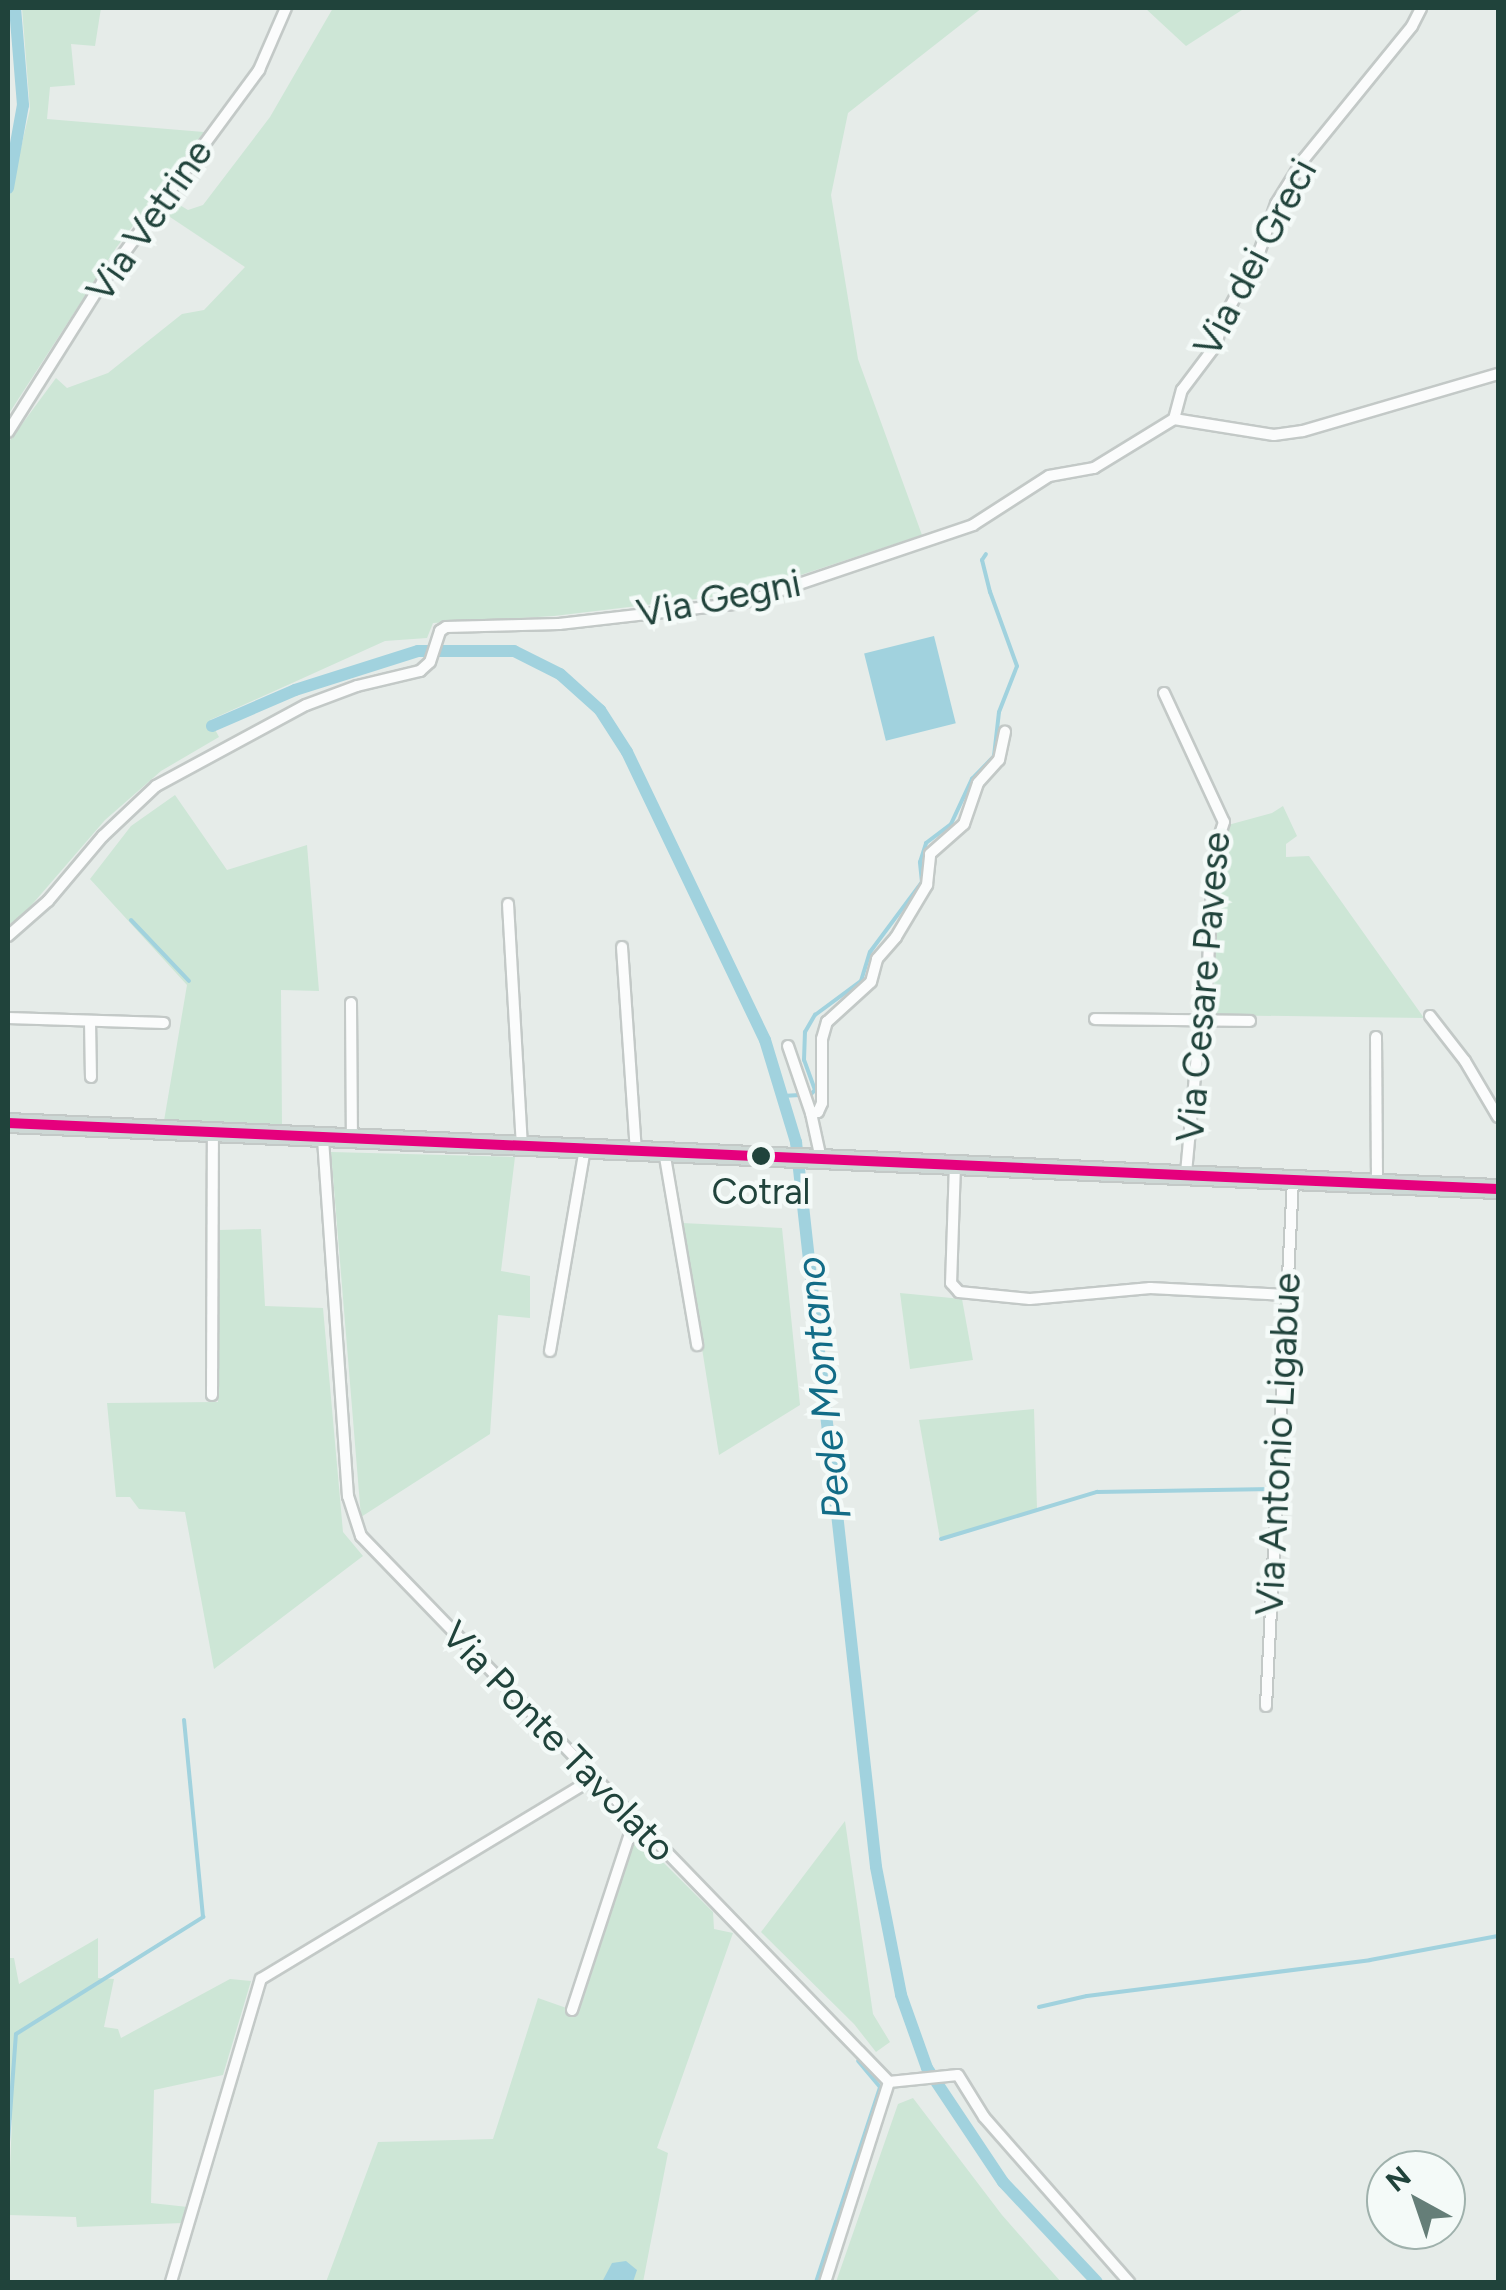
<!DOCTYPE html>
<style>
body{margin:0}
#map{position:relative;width:1506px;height:2290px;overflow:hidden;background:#e6ece9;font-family:Figtree,sans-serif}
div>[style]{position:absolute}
.green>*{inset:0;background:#cde6d6}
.water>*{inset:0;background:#a1d2de;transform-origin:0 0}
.stream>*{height:4px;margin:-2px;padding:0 2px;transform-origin:2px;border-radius:2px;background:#a1d2de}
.canal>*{height:12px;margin:-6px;padding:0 6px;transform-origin:6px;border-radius:6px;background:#a1d2de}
.roads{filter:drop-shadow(2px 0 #c3c9c7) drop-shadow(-2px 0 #c3c9c7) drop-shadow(0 2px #c3c9c7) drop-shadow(0 -2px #c3c9c7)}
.minor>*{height:10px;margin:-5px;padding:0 5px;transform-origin:5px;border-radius:5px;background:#fbfcfc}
.primary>*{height:18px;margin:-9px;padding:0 9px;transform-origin:9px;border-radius:9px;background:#cdd8d5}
.bus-1>*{height:10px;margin:-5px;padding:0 5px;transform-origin:5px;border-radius:5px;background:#e5007d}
.dots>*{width:28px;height:28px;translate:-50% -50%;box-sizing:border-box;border:5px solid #f4faf8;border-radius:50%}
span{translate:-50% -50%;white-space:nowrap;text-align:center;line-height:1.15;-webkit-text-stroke:9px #f4faf8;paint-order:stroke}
.bus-label{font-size:36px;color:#20433b}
.street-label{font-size:38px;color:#20433b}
.water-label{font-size:40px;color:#126c87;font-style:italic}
.frame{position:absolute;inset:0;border:10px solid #20433b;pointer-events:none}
.north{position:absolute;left:1366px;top:2150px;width:100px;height:100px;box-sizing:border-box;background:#f4faf8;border:2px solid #9fb1ac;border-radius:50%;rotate:320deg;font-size:28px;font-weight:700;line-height:40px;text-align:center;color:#20433b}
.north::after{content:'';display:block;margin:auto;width:35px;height:45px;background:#657e78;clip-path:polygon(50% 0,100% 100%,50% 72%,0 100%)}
</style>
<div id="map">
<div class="green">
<i style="clip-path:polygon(22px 8px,101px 8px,95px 46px,71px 44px,75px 85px,50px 87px,47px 119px,204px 132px,116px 248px,8px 415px,8px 203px,30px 109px)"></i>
<i style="clip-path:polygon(333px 8px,982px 8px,848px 113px,831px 195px,858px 359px,922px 535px,746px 593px,554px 616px,433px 623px,427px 638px,385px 641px,210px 720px,219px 737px,161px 771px,105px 820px,23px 915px,8px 925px,8px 443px,56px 378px,67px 388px,108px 373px,182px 314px,204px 310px,245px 267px,164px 213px,173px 201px,188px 210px,203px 205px,270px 117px)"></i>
<i style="clip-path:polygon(1145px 8px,1245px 8px,1186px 46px)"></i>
<i style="clip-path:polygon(175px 795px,227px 870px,307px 845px,319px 991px,281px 990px,282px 1125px,164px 1121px,187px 985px,90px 879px,131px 826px)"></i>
<i style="clip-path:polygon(1283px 806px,1297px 836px,1286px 844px,1286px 857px,1309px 856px,1424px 1018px,1209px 1015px,1217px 851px,1228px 825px,1272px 813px)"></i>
<i style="clip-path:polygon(331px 1152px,515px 1157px,501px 1271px,530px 1276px,530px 1318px,498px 1315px,490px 1434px,361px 1517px)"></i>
<i style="clip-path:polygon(682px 1223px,782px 1228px,800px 1405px,719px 1455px)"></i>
<i style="clip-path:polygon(261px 1229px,265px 1306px,323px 1308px,343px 1532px,363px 1556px,214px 1669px,185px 1512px,139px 1509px,130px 1497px,116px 1497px,107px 1403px,218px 1402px,219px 1230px)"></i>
<i style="clip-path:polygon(900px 1293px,962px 1299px,973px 1360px,910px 1369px)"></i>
<i style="clip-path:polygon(1034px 1409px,1037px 1509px,940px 1539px,919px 1420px)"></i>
<i style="clip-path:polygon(845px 1821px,873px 2014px,890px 2042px,876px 2052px,854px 2024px,761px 1932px)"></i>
<i style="clip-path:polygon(637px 1836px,713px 1912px,714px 1929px,733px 1933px,657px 2148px,668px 2153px,643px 2282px,326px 2282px,378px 2142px,493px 2139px,538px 1998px,575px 2011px)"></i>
<i style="clip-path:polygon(98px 1938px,98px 1978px,114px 1979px,104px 2027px,118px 2029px,121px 2038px,230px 1979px,251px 1981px,223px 2075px,154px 2090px,151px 2203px,188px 2207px,183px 2223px,77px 2227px,76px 2217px,8px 2215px,12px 2120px,8px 2119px,8px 1958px,14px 1958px,19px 1984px)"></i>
<i style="clip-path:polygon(913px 2098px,1002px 2215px,1061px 2282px,836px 2282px,898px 2104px)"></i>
</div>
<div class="water">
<i style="left:934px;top:636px;width:90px;height:72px;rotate:76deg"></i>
<i style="clip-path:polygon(626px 2261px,637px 2270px,633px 2282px,602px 2282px,612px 2263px)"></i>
</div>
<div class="stream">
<i style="left:131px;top:920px;width:84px;rotate:46.4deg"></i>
<i style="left:810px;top:1095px;width:7px;rotate:-45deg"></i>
<i style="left:815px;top:1090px;width:32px;rotate:-110deg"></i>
<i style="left:804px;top:1060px;width:28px;rotate:-88deg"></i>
<i style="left:805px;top:1032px;width:20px;rotate:-60deg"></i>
<i style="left:815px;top:1015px;width:57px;rotate:-36.5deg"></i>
<i style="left:861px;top:981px;width:30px;rotate:-73deg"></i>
<i style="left:870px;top:952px;width:87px;rotate:-53.4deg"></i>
<i style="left:922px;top:882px;width:20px;rotate:-96deg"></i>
<i style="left:920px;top:862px;width:20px;rotate:-72deg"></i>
<i style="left:926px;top:843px;width:31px;rotate:-37deg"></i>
<i style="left:951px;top:824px;width:50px;rotate:-65deg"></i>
<i style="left:972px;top:779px;width:32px;rotate:-46deg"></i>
<i style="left:994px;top:756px;width:44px;rotate:-83.5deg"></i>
<i style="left:999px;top:712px;width:49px;rotate:-68.6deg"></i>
<i style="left:1017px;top:666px;width:79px;rotate:-110deg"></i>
<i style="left:990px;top:592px;width:33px;rotate:-104deg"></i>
<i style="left:982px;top:560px;width:7px;rotate:-56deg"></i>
<i style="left:782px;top:1096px;width:18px;rotate:-3deg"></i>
<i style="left:941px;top:1539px;width:163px;rotate:-16.8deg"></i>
<i style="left:1097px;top:1492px;width:176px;rotate:-1deg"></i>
<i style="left:1039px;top:2007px;width:49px;rotate:-12.9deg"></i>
<i style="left:1087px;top:1996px;width:285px;rotate:-7.2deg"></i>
<i style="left:1370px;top:1960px;width:130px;rotate:-10.6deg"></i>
<i style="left:8px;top:2142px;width:108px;rotate:-85.8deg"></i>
<i style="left:16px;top:2034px;width:221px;rotate:-32deg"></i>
<i style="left:203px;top:1917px;width:198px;rotate:-95.5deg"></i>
<i style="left:816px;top:2282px;width:205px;rotate:-71.8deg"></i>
<i style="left:880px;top:2087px;width:34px;rotate:-130deg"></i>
</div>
<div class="canal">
<i style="left:8px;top:188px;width:84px;rotate:-79.8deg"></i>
<i style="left:23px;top:105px;width:97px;rotate:-94.7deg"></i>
<i style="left:212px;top:726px;width:90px;rotate:-23.4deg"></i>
<i style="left:295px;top:690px;width:129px;rotate:-17.6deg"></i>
<i style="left:418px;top:651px;width:96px"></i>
<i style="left:514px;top:651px;width:51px;rotate:26.6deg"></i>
<i style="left:560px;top:674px;width:54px;rotate:42deg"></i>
<i style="left:600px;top:710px;width:50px;rotate:57.3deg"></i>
<i style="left:627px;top:752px;width:319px;rotate:64.4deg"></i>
<i style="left:765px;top:1040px;width:107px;rotate:73.1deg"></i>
<i style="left:796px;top:1142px;width:729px;rotate:83.7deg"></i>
<i style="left:876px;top:1867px;width:130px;rotate:78.9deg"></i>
<i style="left:901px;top:1995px;width:77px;rotate:70.4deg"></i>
<i style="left:927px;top:2068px;width:137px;rotate:56.3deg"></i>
<i style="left:1003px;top:2182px;width:137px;rotate:46.8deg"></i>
</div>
<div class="roads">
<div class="minor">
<i style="left:1174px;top:419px;width:30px;rotate:-75deg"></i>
<i style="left:1182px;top:390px;width:56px;rotate:-52.9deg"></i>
<i style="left:1216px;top:345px;width:24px;rotate:-75deg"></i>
<i style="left:1222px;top:322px;width:81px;rotate:-62.2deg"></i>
<i style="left:1260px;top:250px;width:49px;rotate:-70.8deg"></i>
<i style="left:1276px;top:204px;width:53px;rotate:-58.1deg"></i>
<i style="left:1304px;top:159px;width:171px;rotate:-50.9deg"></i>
<i style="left:1412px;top:26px;width:20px;rotate:-63deg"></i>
<i style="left:8px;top:432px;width:176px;rotate:-57.8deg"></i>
<i style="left:102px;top:283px;width:265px;rotate:-53.6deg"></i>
<i style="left:259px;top:70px;width:68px;rotate:-66.5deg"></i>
<i style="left:1164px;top:693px;width:142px;rotate:65.1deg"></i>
<i style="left:1224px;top:822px;width:33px;rotate:108deg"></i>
<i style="left:1214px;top:853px;width:164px;rotate:93.1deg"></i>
<i style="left:1205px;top:1017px;width:7px;rotate:135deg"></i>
<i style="left:1200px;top:1022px;width:153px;rotate:95.3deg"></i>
<i style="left:508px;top:904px;width:240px;rotate:86.7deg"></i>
<i style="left:8px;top:936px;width:53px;rotate:-41.2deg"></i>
<i style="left:48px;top:901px;width:85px;rotate:-49.8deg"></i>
<i style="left:103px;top:836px;width:73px;rotate:-43.3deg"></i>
<i style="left:156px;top:786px;width:170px;rotate:-28.4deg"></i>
<i style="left:306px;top:705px;width:54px;rotate:-20.4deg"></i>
<i style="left:357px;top:686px;width:65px;rotate:-13.4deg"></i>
<i style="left:420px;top:671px;width:13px;rotate:-42deg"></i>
<i style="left:430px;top:662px;width:33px;rotate:-72deg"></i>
<i style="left:440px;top:631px;width:7px;rotate:-34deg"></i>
<i style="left:446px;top:627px;width:113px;rotate:-1.5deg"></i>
<i style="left:559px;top:624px;width:185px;rotate:-6.5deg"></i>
<i style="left:743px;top:603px;width:243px;rotate:-18.7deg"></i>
<i style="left:973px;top:525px;width:90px;rotate:-32.8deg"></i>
<i style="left:1049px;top:476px;width:46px;rotate:-10.1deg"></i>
<i style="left:1094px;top:468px;width:94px;rotate:-31.5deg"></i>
<i style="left:1174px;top:419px;width:101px;rotate:9.1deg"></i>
<i style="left:1274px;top:435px;width:29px;rotate:-8deg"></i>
<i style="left:1303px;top:431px;width:203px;rotate:-16.3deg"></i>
<i style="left:622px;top:947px;width:203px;rotate:86.1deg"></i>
<i style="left:351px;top:1003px;width:136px;rotate:89.6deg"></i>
<i style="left:1430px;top:1016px;width:57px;rotate:52.1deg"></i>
<i style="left:1465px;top:1061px;width:65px;rotate:59.5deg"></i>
<i style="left:8px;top:1018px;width:156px;rotate:1.8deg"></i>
<i style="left:1095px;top:1019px;width:155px;rotate:0.7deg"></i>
<i style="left:90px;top:1021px;width:56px;rotate:89deg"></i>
<i style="left:1376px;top:1037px;width:147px;rotate:89.6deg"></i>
<i style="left:788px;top:1046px;width:71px;rotate:71.1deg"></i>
<i style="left:323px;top:1139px;width:358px;rotate:86deg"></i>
<i style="left:348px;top:1496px;width:42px;rotate:72deg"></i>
<i style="left:361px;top:1536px;width:760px;rotate:45.96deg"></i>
<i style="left:889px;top:2082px;width:210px;rotate:107.7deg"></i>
<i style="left:664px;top:1151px;width:197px;rotate:80.3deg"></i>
<i style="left:821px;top:1159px;width:47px;rotate:-102.3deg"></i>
<i style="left:811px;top:1113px;width:7px;rotate:-8deg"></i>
<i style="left:818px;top:1112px;width:10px;rotate:-66deg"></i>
<i style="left:822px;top:1103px;width:64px;rotate:-90deg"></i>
<i style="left:822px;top:1039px;width:18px;rotate:-74deg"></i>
<i style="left:827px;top:1022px;width:59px;rotate:-42.3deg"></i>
<i style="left:871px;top:982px;width:24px;rotate:-75deg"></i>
<i style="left:877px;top:959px;width:29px;rotate:-49deg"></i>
<i style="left:896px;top:937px;width:61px;rotate:-59.2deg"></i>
<i style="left:927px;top:885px;width:31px;rotate:-84deg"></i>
<i style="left:930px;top:854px;width:45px;rotate:-41.4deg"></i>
<i style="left:964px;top:824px;width:43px;rotate:-71.1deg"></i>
<i style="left:978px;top:783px;width:31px;rotate:-48deg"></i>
<i style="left:999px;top:760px;width:29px;rotate:-78deg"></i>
<i style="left:955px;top:1164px;width:119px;rotate:91.9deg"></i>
<i style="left:951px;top:1283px;width:12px;rotate:48deg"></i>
<i style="left:959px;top:1292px;width:71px;rotate:5.6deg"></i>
<i style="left:1030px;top:1299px;width:121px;rotate:-5.2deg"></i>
<i style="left:1150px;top:1288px;width:137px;rotate:2.9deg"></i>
<i style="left:550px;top:1351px;width:206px;rotate:-80.2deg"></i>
<i style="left:212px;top:1395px;width:263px;rotate:-89.8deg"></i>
<i style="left:1266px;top:1706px;width:526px;rotate:-87.06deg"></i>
<i style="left:572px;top:2010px;width:199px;rotate:-71.8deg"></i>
<i style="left:889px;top:2082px;width:69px;rotate:-5.8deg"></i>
<i style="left:958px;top:2075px;width:49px;rotate:58.2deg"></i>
<i style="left:984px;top:2117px;width:220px;rotate:48.7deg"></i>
<i style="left:171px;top:2282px;width:316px;rotate:-73.5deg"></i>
<i style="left:261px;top:1979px;width:388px;rotate:-31.1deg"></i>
</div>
<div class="primary">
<i style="left:8px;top:1123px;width:1491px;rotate:2.54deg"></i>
</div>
</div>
<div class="bus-1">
<i style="left:8px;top:1123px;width:1491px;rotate:2.54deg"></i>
</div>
<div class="dots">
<i style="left:761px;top:1156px;background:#20433b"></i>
</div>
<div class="bus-label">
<span style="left:761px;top:1192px">Cotral</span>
</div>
<div class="street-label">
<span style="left:150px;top:221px;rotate:-55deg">Via Vetrine</span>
<span style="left:1256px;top:258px;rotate:-62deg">Via dei Greci</span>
<span style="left:719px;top:599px;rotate:-11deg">Via Gegni</span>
<span style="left:1204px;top:987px;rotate:-85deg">Via Cesare Pavese</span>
<span style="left:1279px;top:1444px;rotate:-87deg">Via Antonio Ligabue</span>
<span style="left:558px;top:1742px;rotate:46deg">Via Ponte Tavolato</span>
</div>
<div class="water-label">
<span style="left:823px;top:1388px;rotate:-96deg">Pede Montano</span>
</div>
<div class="frame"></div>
<div class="north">N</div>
</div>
